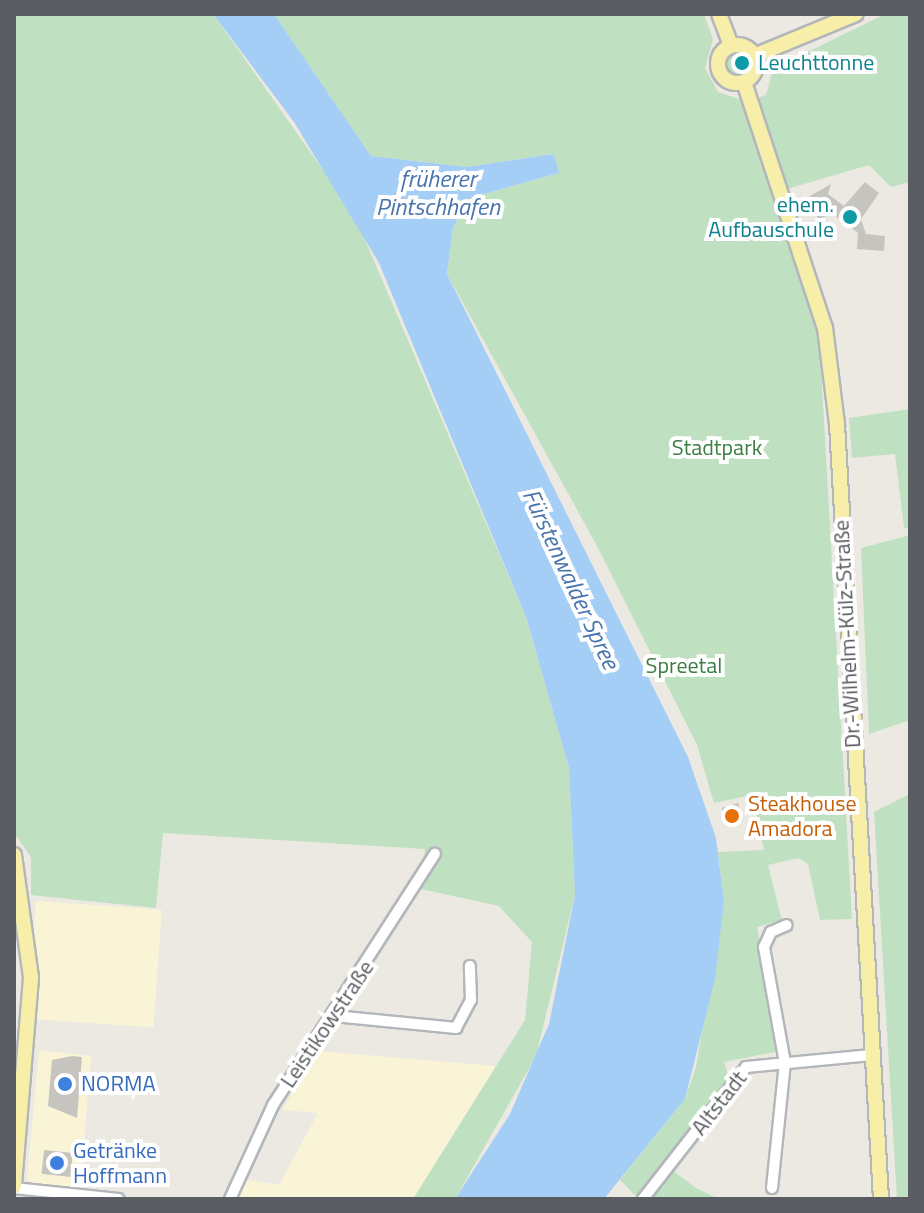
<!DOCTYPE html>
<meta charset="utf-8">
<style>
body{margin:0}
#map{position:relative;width:924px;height:1213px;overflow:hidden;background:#ebe9e1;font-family:"Titillium Web",sans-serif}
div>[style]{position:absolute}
.commercial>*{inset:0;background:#faf4d6;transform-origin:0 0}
.green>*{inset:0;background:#bfe1c1}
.round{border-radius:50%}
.water>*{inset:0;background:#a5cef6}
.building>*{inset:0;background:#c6c4be;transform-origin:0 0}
.roads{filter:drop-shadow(2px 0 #b3b6ba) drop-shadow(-2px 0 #b3b6ba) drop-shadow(0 2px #b3b6ba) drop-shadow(0 -2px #b3b6ba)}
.minor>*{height:10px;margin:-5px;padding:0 5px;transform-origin:5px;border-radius:5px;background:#fff}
.major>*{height:14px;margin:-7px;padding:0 7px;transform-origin:7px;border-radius:7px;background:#f7efa9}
.major>.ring{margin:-7px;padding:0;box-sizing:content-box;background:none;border:14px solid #f7efa9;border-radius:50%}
.dots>*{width:22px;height:22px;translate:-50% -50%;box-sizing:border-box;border:4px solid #fff;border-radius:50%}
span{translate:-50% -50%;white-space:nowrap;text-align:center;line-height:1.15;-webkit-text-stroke:8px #fff;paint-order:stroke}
.culture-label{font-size:22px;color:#0d838f}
.left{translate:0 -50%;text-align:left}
.right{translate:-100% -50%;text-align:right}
.park-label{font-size:22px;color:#3b7d42}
.street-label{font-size:22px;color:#595c60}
.food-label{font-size:22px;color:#c56008}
.shop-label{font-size:22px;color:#366cbe}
.water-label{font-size:24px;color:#4874ae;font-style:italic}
.frame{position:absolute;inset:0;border:16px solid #595c60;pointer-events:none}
</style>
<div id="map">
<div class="commercial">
<i style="left:36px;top:901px;width:126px;height:118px;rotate:4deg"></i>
<i style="clip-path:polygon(39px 1050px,91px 1056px,80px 1190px,32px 1186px,27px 1179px)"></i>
<i style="clip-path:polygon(318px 1051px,496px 1066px,413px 1199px,235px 1199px,244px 1179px,279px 1185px,318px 1113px,282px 1110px)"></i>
</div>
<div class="green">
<i style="clip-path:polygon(14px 14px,213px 14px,354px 214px,526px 617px,569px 768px,575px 895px,536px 1056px,455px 1199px,413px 1199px,525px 1020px,532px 942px,499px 906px,421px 889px,436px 861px,424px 861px,425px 849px,163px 833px,156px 908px,31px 895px,31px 857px,14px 833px)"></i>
<i style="clip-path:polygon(274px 14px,704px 14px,713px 39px,705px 68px,718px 92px,745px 101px,819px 331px,852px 919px,820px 920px,808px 864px,798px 858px,768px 865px,782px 920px,757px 927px,779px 1051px,724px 1062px,730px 1080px,639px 1199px,620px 1180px,685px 1099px,696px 1067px,724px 901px,718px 852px,764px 850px,752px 795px,714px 803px,697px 745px,597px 546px,447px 274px,453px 227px,470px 198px,559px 173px,554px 154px,467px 167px,371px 156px)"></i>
<i style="clip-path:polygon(885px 14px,910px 14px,910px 182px,891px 187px,869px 165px,787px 189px,757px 98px,766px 95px,773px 69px)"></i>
<i class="round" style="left:722px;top:50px;width:30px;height:30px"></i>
<i style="clip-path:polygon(910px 409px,910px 527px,904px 528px,895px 454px,852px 458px,849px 418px)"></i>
<i style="clip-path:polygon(910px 535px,910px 720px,869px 734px,861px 548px)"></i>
<i style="clip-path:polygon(910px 794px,910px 1199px,897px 1199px,874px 812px)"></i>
<i style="clip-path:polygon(672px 1170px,696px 1188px,719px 1199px,649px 1199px)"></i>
</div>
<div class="water">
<i style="clip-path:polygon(213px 14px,274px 14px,371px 156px,467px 167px,554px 154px,559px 173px,470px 198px,453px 227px,447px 274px,688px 757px,716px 838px,724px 901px,715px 979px,685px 1099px,604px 1199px,455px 1199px,510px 1114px,549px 1024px,575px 895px,569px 768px,526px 617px,379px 263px,294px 122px)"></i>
</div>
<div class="building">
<i style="clip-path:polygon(865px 182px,879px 193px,861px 219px,866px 234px,885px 236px,884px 251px,857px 249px,858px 233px,833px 214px,818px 219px,810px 196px,831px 184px,828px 194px,844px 206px)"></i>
<i style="left:738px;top:803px;width:18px;height:17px;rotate:74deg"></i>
<i style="clip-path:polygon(72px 1056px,82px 1057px,77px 1118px,48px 1106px,52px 1060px)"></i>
<i style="left:44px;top:1150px;width:29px;height:24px;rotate:6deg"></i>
</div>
<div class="roads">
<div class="minor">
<i style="left:334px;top:1016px;width:123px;rotate:5.6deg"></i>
<i style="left:456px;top:1028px;width:32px;rotate:-62deg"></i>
<i style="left:471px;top:1000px;width:34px;rotate:-92deg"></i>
<i style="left:14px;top:1188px;width:105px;rotate:6deg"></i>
<i style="left:772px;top:1188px;width:126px;rotate:-84.1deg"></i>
<i style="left:785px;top:1063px;width:118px;rotate:-100.3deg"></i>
<i style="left:764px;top:947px;width:17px;rotate:-65deg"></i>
<i style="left:771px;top:932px;width:17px;rotate:-24deg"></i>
<i style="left:230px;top:1199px;width:103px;rotate:-65.4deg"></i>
<i style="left:273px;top:1105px;width:299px;rotate:-57.2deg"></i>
<i style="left:643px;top:1199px;width:167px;rotate:-52deg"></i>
<i style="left:746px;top:1067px;width:126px;rotate:-5.5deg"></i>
</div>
<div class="major">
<i style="left:719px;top:14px;width:34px;rotate:69deg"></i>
<i class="ring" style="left:718px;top:45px;width:24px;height:24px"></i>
<i style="left:754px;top:56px;width:110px;rotate:-22.4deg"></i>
<i style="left:744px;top:82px;width:259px;rotate:71.8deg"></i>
<i style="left:825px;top:328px;width:97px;rotate:82.9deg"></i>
<i style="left:837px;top:424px;width:776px;rotate:86.75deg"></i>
<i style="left:14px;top:855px;width:124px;rotate:82.1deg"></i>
<i style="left:31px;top:978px;width:209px;rotate:94.7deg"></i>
</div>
</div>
<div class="dots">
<i style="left:742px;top:63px;background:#0f9aa8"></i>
<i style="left:850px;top:217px;background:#0f9aa8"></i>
<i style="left:732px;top:816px;background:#e8710a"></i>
<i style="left:65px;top:1084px;background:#3f7fe0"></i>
<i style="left:57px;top:1163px;background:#3f7fe0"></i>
</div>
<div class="culture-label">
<span class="left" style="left:758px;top:63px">Leuchttonne</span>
<span class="right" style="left:834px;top:217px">ehem.<br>Aufbauschule</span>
</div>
<div class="park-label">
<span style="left:717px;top:448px">Stadtpark</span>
<span style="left:684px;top:666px">Spreetal</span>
</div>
<div class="street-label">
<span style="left:847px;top:634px;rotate:-93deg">Dr.-Wilhelm-Külz-Straße</span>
<span style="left:327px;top:1024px;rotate:-56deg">Leistikowstraße</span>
<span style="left:719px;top:1103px;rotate:-52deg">Altstadt</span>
</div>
<div class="food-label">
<span class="left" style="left:748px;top:816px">Steakhouse<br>Amadora</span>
</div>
<div class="shop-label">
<span class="left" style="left:81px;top:1084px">NORMA</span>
<span class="left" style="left:73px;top:1163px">Getränke<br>Hoffmann</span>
</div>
<div class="water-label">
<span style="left:438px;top:193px">früherer<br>Pintschhafen</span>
<span style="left:571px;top:579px;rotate:65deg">Fürstenwalder Spree</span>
</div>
<div class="frame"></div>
</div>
